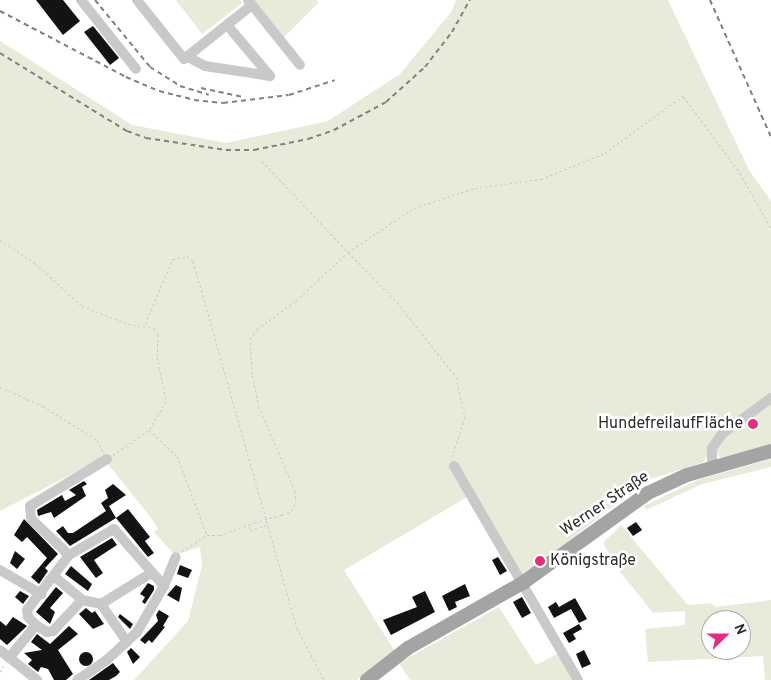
<!DOCTYPE html>
<meta charset="utf-8">
<style>
body{margin:0}
#map{position:relative;width:771px;height:680px;overflow:hidden;background:#fff;font-family:Overpass,sans-serif}
div>[style]{position:absolute}
[style*='--x']{left:calc(var(--x)*1px);top:calc(var(--y)*1px);width:calc(var(--w)*1px);rotate:calc(var(--a)*1deg)}
.green>*{inset:0;background:#e8eada}
.building>*{inset:0;background:#131313}
.round{border-radius:50%}
.path>*{height:1px;margin-top:-0.5px;transform-origin:0;background:repeating-linear-gradient(90deg,#c9c9c9 0 2.5px,transparent 0 5px)}
.minor>*{height:10px;margin:-5px;padding:0 5px;transform-origin:5px;border-radius:5px;background:#c9c9c9}
.major>*{height:14px;margin:-7px;padding:0 7px;transform-origin:7px;border-radius:7px;background:#a4a4a4}
.rail>*{height:2px;margin-top:-1px;transform-origin:0;background:repeating-linear-gradient(90deg,#818181 0 5px,transparent 0 9px)}
.path-bridge>*{height:1px;margin-top:-0.5px;transform-origin:0;background:repeating-linear-gradient(90deg,#c9c9c9 0 2.5px,transparent 0 5px)}
.dots>*{width:14px;height:14px;translate:-50% -50%;box-sizing:border-box;border:2px solid #fff;border-radius:50%}
span{translate:-50% -50%;white-space:nowrap;text-align:center;line-height:1.15;-webkit-text-stroke:5px #fff;paint-order:stroke}
.poi-label{font-size:16px;color:#2c2c2c}
.right{translate:-100% -50%;text-align:right}
.left{translate:0 -50%;text-align:left}
.street-label{font-size:16px;color:#2c2c2c}
.north{position:absolute;left:701px;top:610px;width:50px;height:50px;box-sizing:border-box;background:#fff;border:1px solid #ababab;border-radius:50%;rotate:68deg;font-size:14px;font-weight:700;line-height:20px;text-align:center;color:#2c2c2c}
.north::after{content:'';display:block;margin:auto;width:18px;height:22px;background:#e32e7c;clip-path:polygon(50% 0,100% 100%,50% 72%,0 100%)}
</style>
<div id="map">
<div class="green">
<div style="clip-path:polygon(176px 0,240px 0,242px 3px,202px 34px)"></div>
<div style="clip-path:polygon(254px 0,316px 0,318px 3px,284px 37px)"></div>
<div style="clip-path:polygon(456px 0,668px 0,749px 170px,771px 201px,771px 395px,719px 432px,704px 462px,644px 481px,521px 579px,467px 497px,344px 570px,394px 650px,357px 680px,134px 680px,188px 621px,202px 565px,200px 547px,175px 555px,154px 532px,158px 529px,152px 519px,103px 458px,0 511px,0 41px,132px 125px,226px 143px,328px 121px,400px 74px,452px 11px)"></div>
<div style="clip-path:polygon(771px 403px,771px 445px,720px 458px,716px 451px,727px 434px)"></div>
<div style="clip-path:polygon(771px 459px,771px 467px,702px 484px,646px 510px,644px 506px,698px 480px)"></div>
<div style="clip-path:polygon(evenodd,621px 525px,688px 605px,711px 603px,715px 607px,771px 600px,771px 680px,765px 680px,763px 656px,648px 662px,645px 629px,685px 625px,685px 611px,653px 613px,615px 565px,603px 543px,621px 525px,711px 620px,741px 620px,741px 650px,711px 650px,711px 620px)"></div>
<div style="clip-path:polygon(499px 607px,536px 665px,559px 653px,574px 680px,410px 680px,399px 663px)"></div>
</div>
<div class="building">
<div style="clip-path:polygon(36px 0,63px 0,80px 21px,63px 35px)"></div>
<div style="clip-path:polygon(93px 26px,119px 58px,110px 65px,84px 32px)"></div>
<div style="clip-path:polygon(84px 481px,87px 484px,82px 487px,86px 496px,54px 518px,51px 512px,38px 516px,37px 510px,62px 495px,65px 501px,76px 495px,69px 490px)"></div>
<div style="clip-path:polygon(113px 484px,126px 495px,109px 506px,116px 518px,70px 546px,56px 531px,63px 526px,68px 533px,73px 533px,106px 511px,101px 503px,108px 498px,105px 490px)"></div>
<div style="clip-path:polygon(128px 509px,150px 537px,145px 541px,154px 553px,148px 557px,116px 518px)"></div>
<div style="clip-path:polygon(24px 519px,58px 554px,45px 568px,48px 571px,39px 584px,31px 577px,47px 558px,27px 537px,22px 542px,14px 535px)"></div>
<div style="clip-path:polygon(636px 522px,642px 530px,633px 536px,627px 528px)"></div>
<div style="clip-path:polygon(112px 538px,117px 545px,94px 560px,103px 573px,96px 578px,80px 557px)"></div>
<div style="clip-path:polygon(15px 551px,25px 559px,17px 569px,10px 563px)"></div>
<div style="clip-path:polygon(498px 557px,507px 571px,500px 575px,492px 560px)"></div>
<div style="clip-path:polygon(180px 565px,192px 570px,188px 578px,177px 574px)"></div>
<div style="clip-path:polygon(71px 566px,92px 584px,88px 591px,65px 574px)"></div>
<div style="clip-path:polygon(148px 583px,154px 586px,154px 590px,145px 604px,142px 602px,145px 597px,140px 594px)"></div>
<div style="clip-path:polygon(465px 584px,470px 596px,455px 602px,457px 607px,449px 611px,442px 596px)"></div>
<div style="clip-path:polygon(176px 585px,182px 588px,179px 602px,167px 595px)"></div>
<div style="clip-path:polygon(56px 587px,63px 593px,50px 608px,55px 612px,50px 624px,36px 612px)"></div>
<div style="clip-path:polygon(20px 591px,29px 596px,23px 604px,15px 597px)"></div>
<div style="clip-path:polygon(425px 591px,435px 612px,391px 635px,383px 620px,417px 607px,412px 597px)"></div>
<div style="clip-path:polygon(522px 597px,531px 613px,522px 618px,513px 602px)"></div>
<div style="clip-path:polygon(575px 598px,587px 619px,579px 623px,571px 609px,554px 618px,548px 607px,556px 602px,559px 607px)"></div>
<div style="clip-path:polygon(86px 608px,92px 613px,95px 611px,104px 624px,93px 629px,79px 614px)"></div>
<div style="clip-path:polygon(159px 610px,169px 616px,163px 626px,165px 627px,152px 643px,149px 640px,145px 644px,140px 640px,158px 621px,156px 615px)"></div>
<div style="clip-path:polygon(120px 614px,133px 624px,130px 629px,118px 617px)"></div>
<div style="clip-path:polygon(13px 617px,27px 626px,7px 645px,0 639px,0 621px,6px 626px)"></div>
<div style="clip-path:polygon(579px 624px,582px 629px,573px 634px,576px 639px,569px 643px,563px 633px)"></div>
<div style="clip-path:polygon(69px 626px,78px 634px,58px 650px,73px 674px,66px 680px,54px 680px,48px 669px,41px 667px,38px 672px,28px 664px,32px 660px,24px 653px,42px 650px,31px 642px,37px 634px,50px 644px)"></div>
<div style="clip-path:polygon(131px 648px,140px 657px,133px 664px,127px 652px)"></div>
<div style="clip-path:polygon(584px 650px,591px 664px,582px 668px,576px 654px)"></div>
<div class="round" style="left:79px;top:652px;width:14px;height:14px"></div>
<div style="clip-path:polygon(113px 663px,120px 672px,116px 676px,109px 680px,89px 680px)"></div>
</div>
<div class="path">
<div style="--x:262;--y:161;--w:125;--a:46.6"></div>
<div style="--x:348;--y:252;--w:79;--a:-33.7"></div>
<div style="--x:414;--y:208;--w:64;--a:-18.2"></div>
<div style="--x:475;--y:188;--w:67;--a:-7.8"></div>
<div style="--x:541;--y:179;--w:69;--a:-22.1"></div>
<div style="--x:605;--y:153;--w:97;--a:-36.2"></div>
<div style="--x:683;--y:96;--w:96;--a:53.5"></div>
<div style="--x:740;--y:173;--w:63;--a:60.6"></div>
<div style="--x:0;--y:240;--w:42;--a:33.3"></div>
<div style="--x:35;--y:263;--w:64;--a:42.5"></div>
<div style="--x:82;--y:306;--w:49;--a:21.4"></div>
<div style="--x:128;--y:324;--w:26;--a:9"></div>
<div style="--x:154;--y:328;--w:7;--a:56"></div>
<div style="--x:158;--y:334;--w:23;--a:92"></div>
<div style="--x:157;--y:357;--w:45;--a:78.4"></div>
<div style="--x:166;--y:401;--w:34;--a:120"></div>
<div style="--x:149;--y:430;--w:38;--a:43"></div>
<div style="--x:177;--y:456;--w:85;--a:69.2"></div>
<div style="--x:207;--y:535;--w:13;--a:0"></div>
<div style="--x:220;--y:535;--w:37;--a:-20"></div>
<div style="--x:145;--y:324;--w:71;--a:-66.7"></div>
<div style="--x:173;--y:259;--w:14;--a:-12"></div>
<div style="--x:187;--y:256;--w:8;--a:40"></div>
<div style="--x:193;--y:261;--w:381;--a:74.2"></div>
<div style="--x:297;--y:628;--w:59;--a:62.6"></div>
<div style="--x:0;--y:387;--w:47;--a:23.8"></div>
<div style="--x:43;--y:406;--w:64;--a:32.2"></div>
<div style="--x:97;--y:440;--w:13;--a:63"></div>
<div style="--x:113;--y:455;--w:44;--a:-34.8"></div>
<div style="--x:282;--y:515;--w:10;--a:-24"></div>
<div style="--x:291;--y:511;--w:9;--a:-58"></div>
<div style="--x:296;--y:503;--w:12;--a:-95"></div>
<div style="--x:295;--y:491;--w:91;--a:-113.2"></div>
<div style="--x:259;--y:407;--w:34;--a:-102"></div>
<div style="--x:252;--y:374;--w:35;--a:-93"></div>
<div style="--x:250;--y:339;--w:12;--a:-55"></div>
<div style="--x:257;--y:329;--w:48;--a:-35.7"></div>
<div style="--x:296;--y:301;--w:71;--a:-43.3"></div>
<div style="--x:348;--y:252;--w:70;--a:45.6"></div>
<div style="--x:397;--y:302;--w:95;--a:51.8"></div>
<div style="--x:456;--y:377;--w:41;--a:77.3"></div>
<div style="--x:465;--y:417;--w:42;--a:108"></div>
<div style="--x:249;--y:526;--w:4;--a:76"></div>
<div style="--x:250;--y:530;--w:19;--a:-16"></div>
<div style="--x:182;--y:551;--w:28;--a:-32"></div>
<div style="--x:0;--y:672;--w:9;--a:-63"></div>
</div>
<div class="minor">
<div style="--x:81;--y:0;--w:88;--a:51.4"></div>
<div style="--x:137;--y:0;--w:75;--a:51.5"></div>
<div style="--x:184;--y:59;--w:87;--a:-38.5"></div>
<div style="--x:248;--y:0;--w:83;--a:51.3"></div>
<div style="--x:188;--y:57;--w:19;--a:28"></div>
<div style="--x:205;--y:66;--w:66;--a:8.7"></div>
<div style="--x:270;--y:76;--w:67;--a:-130.1"></div>
<div style="--x:454;--y:466;--w:247;--a:59.9"></div>
<div style="--x:712;--y:467;--w:19;--a:-90"></div>
<div style="--x:712;--y:448;--w:17;--a:-54"></div>
<div style="--x:722;--y:434;--w:61;--a:-36.3"></div>
<div style="--x:69;--y:555;--w:52;--a:-136.5"></div>
<div style="--x:31;--y:519;--w:13;--a:-94"></div>
<div style="--x:30;--y:506;--w:90;--a:-31.4"></div>
<div style="--x:0;--y:570;--w:48;--a:30.3"></div>
<div style="--x:55;--y:577;--w:35;--a:40"></div>
<div style="--x:82;--y:600;--w:19;--a:12"></div>
<div style="--x:101;--y:604;--w:46;--a:55.6"></div>
<div style="--x:164;--y:586;--w:31;--a:-68"></div>
<div style="--x:101;--y:604;--w:59;--a:-31.8"></div>
<div style="--x:36;--y:625;--w:13;--a:32"></div>
<div style="--x:47;--y:632;--w:6;--a:-9"></div>
<div style="--x:53;--y:631;--w:42;--a:-46.9"></div>
<div style="--x:0;--y:650;--w:48;--a:39"></div>
<div style="--x:9;--y:658;--w:43;--a:-50.7"></div>
<div style="--x:36;--y:625;--w:11;--a:-135"></div>
<div style="--x:28;--y:617;--w:7;--a:-98"></div>
<div style="--x:27;--y:610;--w:69;--a:-52.6"></div>
<div style="--x:69;--y:555;--w:52;--a:-30"></div>
<div style="--x:114;--y:529;--w:76;--a:48.7"></div>
<div style="--x:164;--y:586;--w:53;--a:120.4"></div>
<div style="--x:137;--y:632;--w:41;--a:137"></div>
<div style="--x:107;--y:660;--w:36;--a:146"></div>
</div>
<div class="major">
<div style="--x:367;--y:680;--w:52;--a:-38"></div>
<div style="--x:408;--y:648;--w:133;--a:-29.6"></div>
<div style="--x:524;--y:582;--w:153;--a:-35.7"></div>
<div style="--x:648;--y:493;--w:43;--a:-24.8"></div>
<div style="--x:687;--y:475;--w:87;--a:-15.9"></div>
</div>
<div class="rail">
<div style="--x:95;--y:0;--w:87;--a:50.6"></div>
<div style="--x:150;--y:67;--w:36;--a:32"></div>
<div style="--x:180;--y:86;--w:30;--a:17"></div>
<div style="--x:710;--y:0;--w:150;--a:66"></div>
<div style="--x:0;--y:11;--w:142;--a:27.6"></div>
<div style="--x:126;--y:77;--w:36;--a:23"></div>
<div style="--x:159;--y:91;--w:36;--a:14"></div>
<div style="--x:194;--y:100;--w:29;--a:6"></div>
<div style="--x:223;--y:103;--w:66;--a:-6.9"></div>
<div style="--x:289;--y:95;--w:48;--a:-18.1"></div>
<div style="--x:0;--y:53;--w:149;--a:31.6"></div>
<div style="--x:127;--y:131;--w:20;--a:20"></div>
<div style="--x:146;--y:138;--w:81;--a:8.5"></div>
<div style="--x:226;--y:150;--w:28;--a:0"></div>
<div style="--x:254;--y:150;--w:55;--a:-11.5"></div>
<div style="--x:308;--y:139;--w:28;--a:-19"></div>
<div style="--x:334;--y:130;--w:59;--a:-28.3"></div>
<div style="--x:386;--y:102;--w:52;--a:-41.9"></div>
<div style="--x:425;--y:67;--w:44;--a:-52.4"></div>
<div style="--x:452;--y:32;--w:37;--a:-61"></div>
<div style="--x:201;--y:88;--w:43;--a:12.1"></div>
</div>
<div class="path-bridge">
<div style="--x:255;--y:522;--w:28;--a:-15"></div>
</div>
<div class="dots">
<div style="left:753px;top:424px;background:#e32e7c"></div>
<div style="left:540px;top:561px;background:#e32e7c"></div>
</div>
<div class="poi-label">
<span class="right" style="left:743px;top:424px">HundefreilaufFläche</span>
<span class="left" style="left:550px;top:561px">Königstraße</span>
</div>
<div class="street-label">
<span style="left:605px;top:504px;rotate:-34deg">Werner Straße</span>
</div>
<div class="north">N</div>
</div>
